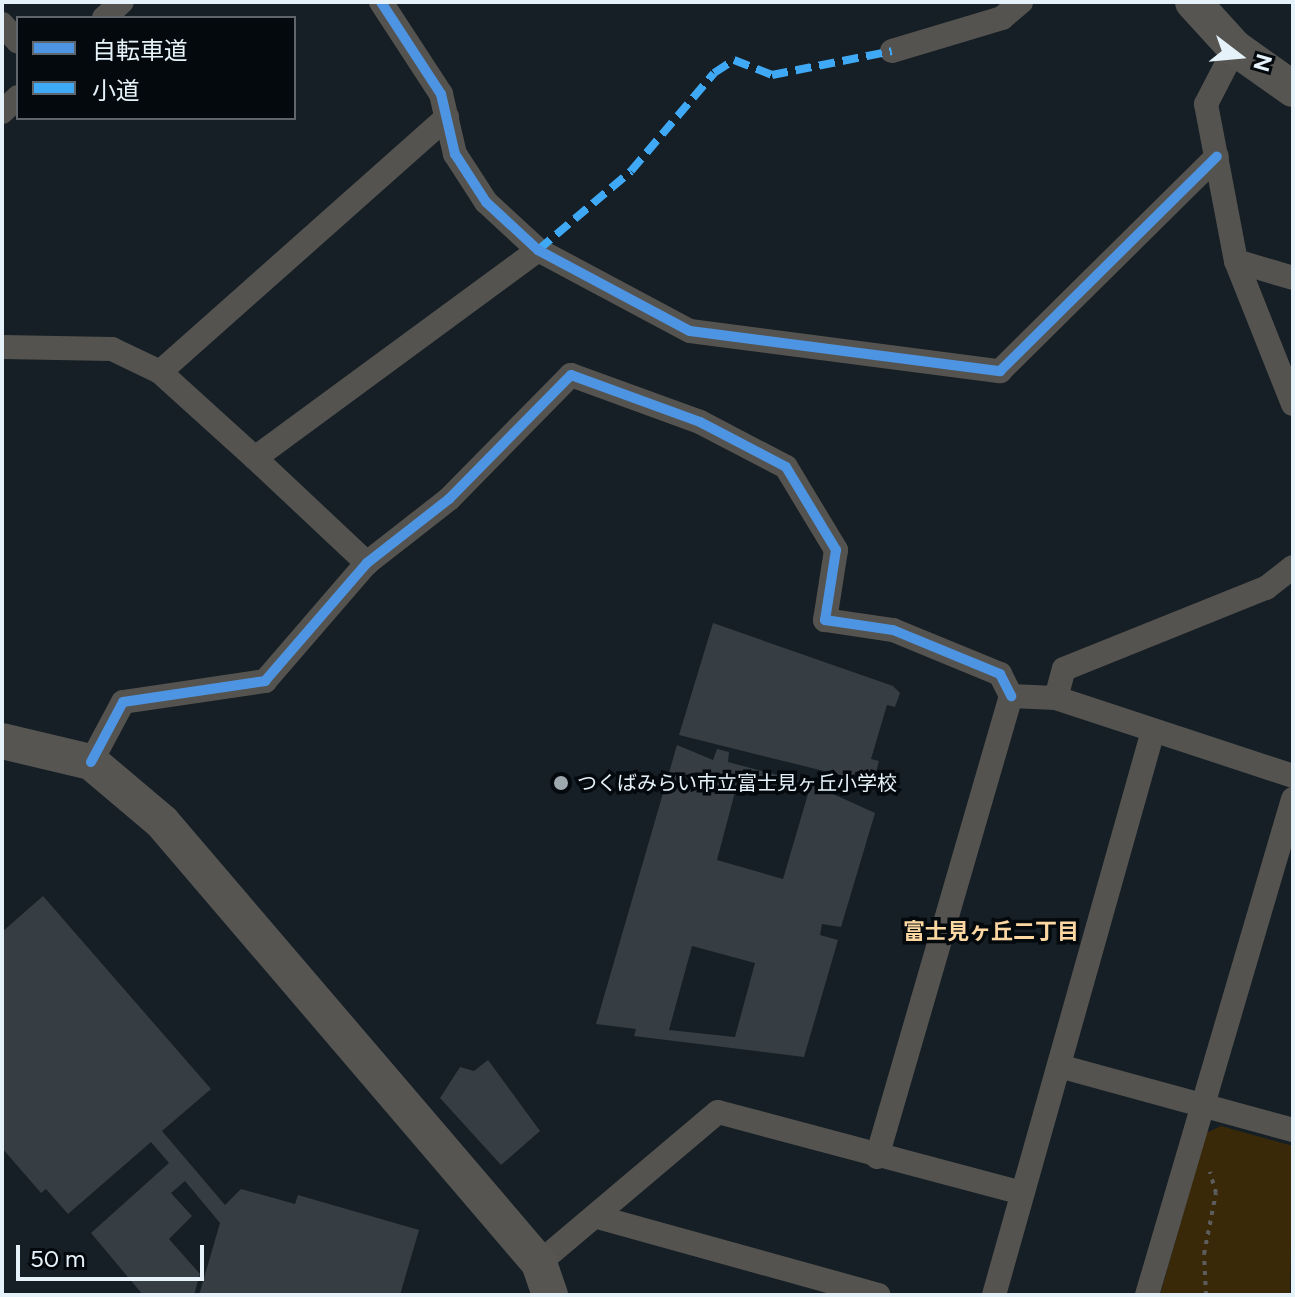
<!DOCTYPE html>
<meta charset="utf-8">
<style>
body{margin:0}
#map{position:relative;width:1295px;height:1297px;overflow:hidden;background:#151f25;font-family:Figtree,"Noto Sans JP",sans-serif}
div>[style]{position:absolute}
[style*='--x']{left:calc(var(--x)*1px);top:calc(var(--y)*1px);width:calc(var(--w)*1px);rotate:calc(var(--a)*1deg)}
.green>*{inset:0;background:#392909}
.building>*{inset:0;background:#363e44}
.path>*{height:4px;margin-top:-2px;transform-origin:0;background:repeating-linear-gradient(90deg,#5c5d5c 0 4px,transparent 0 10px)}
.street>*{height:24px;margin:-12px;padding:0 12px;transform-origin:12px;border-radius:12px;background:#55534f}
.secondary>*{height:36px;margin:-18px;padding:0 18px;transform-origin:18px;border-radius:18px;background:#565552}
.quiet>*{height:8px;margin-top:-4px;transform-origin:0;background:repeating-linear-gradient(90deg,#3fa9f5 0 16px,transparent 0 24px)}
.cycleway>*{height:10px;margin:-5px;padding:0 5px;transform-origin:5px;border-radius:5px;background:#4d94e3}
.dots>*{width:22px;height:22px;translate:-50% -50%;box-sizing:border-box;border:4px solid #04090e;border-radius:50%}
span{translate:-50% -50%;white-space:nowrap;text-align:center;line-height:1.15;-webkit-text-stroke:7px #04090e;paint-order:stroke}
.poi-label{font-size:20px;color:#e6f2f9}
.left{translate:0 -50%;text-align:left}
.neighbourhood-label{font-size:22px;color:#fdd7a2;font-weight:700}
.frame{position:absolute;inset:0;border:4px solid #e6f2f9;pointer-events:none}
.legend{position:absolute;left:16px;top:16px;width:280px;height:104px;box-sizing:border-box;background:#04090e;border:2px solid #5e666c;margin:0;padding:10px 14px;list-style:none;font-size:24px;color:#e6f2f9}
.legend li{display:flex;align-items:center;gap:16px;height:40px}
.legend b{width:40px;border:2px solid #5e666c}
.north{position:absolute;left:1199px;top:16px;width:80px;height:80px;-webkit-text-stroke:6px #04090e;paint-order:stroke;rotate:106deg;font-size:22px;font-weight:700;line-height:32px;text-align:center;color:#e6f2f9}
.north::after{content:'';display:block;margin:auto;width:28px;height:36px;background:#e6f2f9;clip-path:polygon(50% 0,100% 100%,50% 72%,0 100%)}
.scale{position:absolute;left:16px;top:1245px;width:188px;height:36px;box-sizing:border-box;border:4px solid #e6f2f9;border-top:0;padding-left:10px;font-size:24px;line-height:28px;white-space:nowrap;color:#e6f2f9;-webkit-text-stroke:6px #04090e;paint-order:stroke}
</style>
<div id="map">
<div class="green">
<div style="clip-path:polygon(1221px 1126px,1293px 1146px,1290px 1295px,1160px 1295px,1206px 1133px)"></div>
</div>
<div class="building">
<div style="clip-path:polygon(713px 623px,893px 686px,900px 693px,895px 707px,887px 705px,871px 759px,879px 761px,875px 776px,852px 778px,679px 735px)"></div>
<div style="clip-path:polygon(evenodd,677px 745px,713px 760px,717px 749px,729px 752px,728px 762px,811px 784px,875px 813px,841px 927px,822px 924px,820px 935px,838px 940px,804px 1057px,634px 1036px,636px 1029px,596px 1024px,677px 745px,739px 777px,808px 794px,783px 879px,717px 860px,739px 777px,677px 745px,692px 946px,755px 963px,735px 1037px,669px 1030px,692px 946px)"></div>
<div style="clip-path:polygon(43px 896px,211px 1089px,162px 1131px,225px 1205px,241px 1189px,295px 1204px,298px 1195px,419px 1230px,400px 1295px,199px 1295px,220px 1223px,185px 1181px,171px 1193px,192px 1216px,169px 1239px,200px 1274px,194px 1295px,143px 1295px,91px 1233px,169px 1163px,151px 1142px,68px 1214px,46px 1189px,41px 1193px,2px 1148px,2px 932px)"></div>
<div style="clip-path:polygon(488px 1060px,540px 1131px,501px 1165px,440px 1098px,460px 1067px,474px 1071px)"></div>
</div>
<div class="path">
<div style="--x:1206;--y:1295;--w:41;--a:-92.8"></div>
<div style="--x:1204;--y:1254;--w:62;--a:-78.9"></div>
<div style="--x:1216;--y:1193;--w:22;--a:-106"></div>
</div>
<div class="street">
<div style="--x:381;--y:2;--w:110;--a:56.9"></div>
<div style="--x:441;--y:94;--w:62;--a:76.9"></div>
<div style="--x:455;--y:154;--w:57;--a:57.1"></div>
<div style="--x:486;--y:202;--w:71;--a:42.7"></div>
<div style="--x:538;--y:250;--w:172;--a:28.1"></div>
<div style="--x:690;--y:331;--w:313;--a:7.4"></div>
<div style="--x:1000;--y:371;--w:305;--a:-44.7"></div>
<div style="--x:104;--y:18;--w:24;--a:-42"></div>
<div style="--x:2;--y:24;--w:24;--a:48"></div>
<div style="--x:1235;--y:48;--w:63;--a:117.4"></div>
<div style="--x:1206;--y:104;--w:160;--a:79.2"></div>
<div style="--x:1236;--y:261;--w:154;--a:68.3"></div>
<div style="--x:892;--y:51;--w:115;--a:-16.7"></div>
<div style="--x:1002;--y:18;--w:25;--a:-40"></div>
<div style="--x:2;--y:112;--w:22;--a:-43"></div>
<div style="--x:1236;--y:261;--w:59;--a:16.6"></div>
<div style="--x:2;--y:347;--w:110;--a:1"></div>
<div style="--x:112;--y:349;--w:53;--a:25.6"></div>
<div style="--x:160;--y:372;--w:128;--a:42.2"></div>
<div style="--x:255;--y:458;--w:351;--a:-36.3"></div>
<div style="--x:160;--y:372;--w:384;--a:-41.6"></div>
<div style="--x:255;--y:458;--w:154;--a:43.2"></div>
<div style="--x:1056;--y:698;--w:30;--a:-75"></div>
<div style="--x:1064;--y:669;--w:218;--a:-21.9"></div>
<div style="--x:1266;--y:588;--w:34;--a:-38"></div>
<div style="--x:91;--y:762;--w:68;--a:-61.9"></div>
<div style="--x:123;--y:702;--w:144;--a:-8.4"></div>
<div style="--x:265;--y:681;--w:156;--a:-49.2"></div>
<div style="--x:367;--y:563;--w:104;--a:-38"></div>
<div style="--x:449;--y:499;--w:174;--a:-45.5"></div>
<div style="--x:571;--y:375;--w:137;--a:20"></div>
<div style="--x:700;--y:422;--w:97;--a:27.6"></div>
<div style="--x:786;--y:467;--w:97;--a:58.9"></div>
<div style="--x:836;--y:550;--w:71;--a:98.9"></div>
<div style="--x:825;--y:620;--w:69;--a:8.4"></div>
<div style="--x:893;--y:630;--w:116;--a:22.4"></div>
<div style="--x:1000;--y:674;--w:25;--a:63"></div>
<div style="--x:1059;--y:1066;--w:243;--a:15.3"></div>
<div style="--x:877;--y:1157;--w:480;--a:-73.8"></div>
<div style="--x:1011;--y:696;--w:45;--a:2.5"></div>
<div style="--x:1056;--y:698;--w:250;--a:18.2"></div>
<div style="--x:601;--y:1218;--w:288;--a:15.5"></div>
<div style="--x:539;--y:1263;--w:234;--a:-40.2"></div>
<div style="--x:718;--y:1112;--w:315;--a:14.9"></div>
<div style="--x:994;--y:1295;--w:586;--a:-74.26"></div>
<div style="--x:1147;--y:1295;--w:517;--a:-73.6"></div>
</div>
<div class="secondary">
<div style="--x:1193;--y:2;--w:62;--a:47.6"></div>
<div style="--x:1235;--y:48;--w:71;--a:35.3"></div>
<div style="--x:2;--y:741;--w:91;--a:13.3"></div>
<div style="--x:91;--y:762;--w:93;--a:40.2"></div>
<div style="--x:162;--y:822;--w:580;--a:49.47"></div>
<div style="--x:539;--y:1263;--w:34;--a:71"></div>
</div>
<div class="quiet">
<div style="--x:538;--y:250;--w:122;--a:-40.3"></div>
<div style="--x:631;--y:171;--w:128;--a:-49.7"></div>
<div style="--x:714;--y:73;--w:24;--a:-33"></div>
<div style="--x:734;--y:60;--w:41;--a:21.5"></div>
<div style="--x:772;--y:75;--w:122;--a:-11.3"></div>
</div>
<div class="cycleway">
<div style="--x:381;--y:2;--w:110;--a:56.9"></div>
<div style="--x:441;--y:94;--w:62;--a:76.9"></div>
<div style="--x:455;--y:154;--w:57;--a:57.1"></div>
<div style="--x:486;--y:202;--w:71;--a:42.7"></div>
<div style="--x:538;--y:250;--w:172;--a:28.1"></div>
<div style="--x:690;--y:331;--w:313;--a:7.4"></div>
<div style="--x:1000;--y:371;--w:305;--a:-44.7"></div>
<div style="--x:91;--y:762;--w:68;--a:-61.9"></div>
<div style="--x:123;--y:702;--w:144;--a:-8.4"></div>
<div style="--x:265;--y:681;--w:156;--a:-49.2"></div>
<div style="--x:367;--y:563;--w:104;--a:-38"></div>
<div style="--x:449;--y:499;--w:174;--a:-45.5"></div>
<div style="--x:571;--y:375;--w:137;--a:20"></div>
<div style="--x:700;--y:422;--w:97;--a:27.6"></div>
<div style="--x:786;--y:467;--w:97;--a:58.9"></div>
<div style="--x:836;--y:550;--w:71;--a:98.9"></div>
<div style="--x:825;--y:620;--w:69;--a:8.4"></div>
<div style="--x:893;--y:630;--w:116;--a:22.4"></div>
<div style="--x:1000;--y:674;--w:25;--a:63"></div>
</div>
<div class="dots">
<div style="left:561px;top:783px;background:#9da8af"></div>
</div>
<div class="poi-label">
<span class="left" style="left:577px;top:783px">つくばみらい市立富士見ヶ丘小学校</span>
</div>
<div class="neighbourhood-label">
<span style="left:991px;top:932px">富士見ヶ丘二丁目</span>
</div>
<div class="frame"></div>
<ul class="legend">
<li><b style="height:10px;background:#4d94e3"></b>自転車道</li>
<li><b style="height:10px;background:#3fa9f5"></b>小道</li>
</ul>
<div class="north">N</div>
<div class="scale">50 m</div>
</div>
